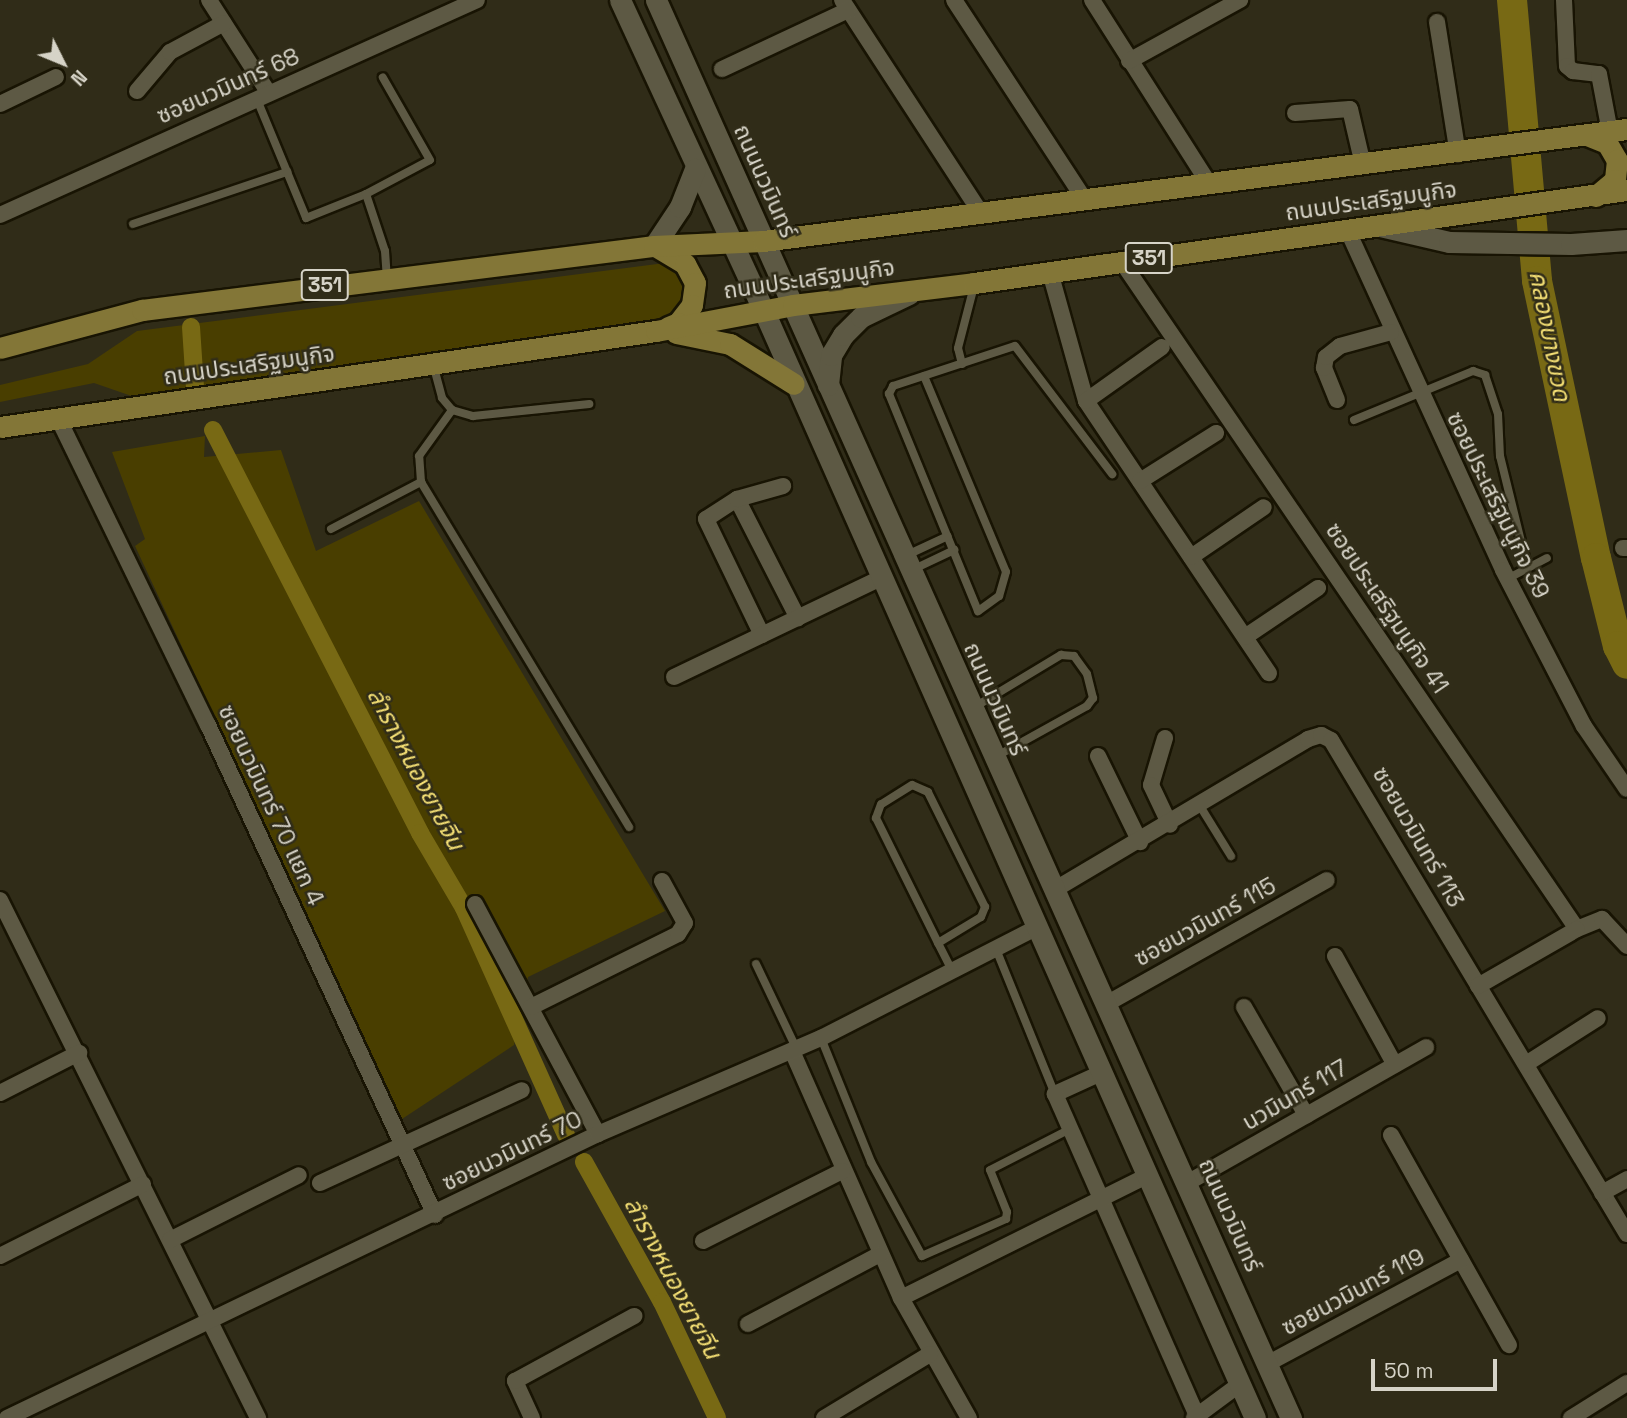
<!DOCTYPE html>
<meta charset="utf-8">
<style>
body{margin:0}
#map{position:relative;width:1627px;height:1418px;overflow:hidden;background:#302c18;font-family:"Space Grotesk","Noto Sans Thai",sans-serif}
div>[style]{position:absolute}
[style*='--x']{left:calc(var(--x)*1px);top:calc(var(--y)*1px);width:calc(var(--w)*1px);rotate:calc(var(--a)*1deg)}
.green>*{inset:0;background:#493e00}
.canal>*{height:18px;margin:-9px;padding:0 9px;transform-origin:9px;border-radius:9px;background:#786914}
.river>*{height:30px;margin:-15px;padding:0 15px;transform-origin:15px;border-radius:15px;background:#786914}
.roads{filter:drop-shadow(2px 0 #181403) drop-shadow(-2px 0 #181403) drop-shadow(0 2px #181403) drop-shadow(0 -2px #181403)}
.service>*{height:8px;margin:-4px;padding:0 4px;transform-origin:4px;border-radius:4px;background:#5d5944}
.minor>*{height:16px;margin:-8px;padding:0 8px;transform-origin:8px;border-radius:8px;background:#5d5944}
.secondary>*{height:21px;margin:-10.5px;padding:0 10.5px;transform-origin:10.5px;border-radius:10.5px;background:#5d5944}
.primary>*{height:21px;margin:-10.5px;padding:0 10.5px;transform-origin:10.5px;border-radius:10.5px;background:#837637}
span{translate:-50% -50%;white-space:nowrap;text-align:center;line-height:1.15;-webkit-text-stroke:5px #302c18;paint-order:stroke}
.shield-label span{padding:2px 5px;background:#302c18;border:2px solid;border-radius:5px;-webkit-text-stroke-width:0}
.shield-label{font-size:21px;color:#d6d3c7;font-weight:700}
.street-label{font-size:23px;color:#d6d3c7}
.water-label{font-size:24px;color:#f4df74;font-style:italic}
.north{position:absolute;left:28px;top:28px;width:70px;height:70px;-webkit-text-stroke:5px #302c18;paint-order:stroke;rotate:133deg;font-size:19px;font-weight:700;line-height:28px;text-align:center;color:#d6d3c7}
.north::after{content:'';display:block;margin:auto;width:24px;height:32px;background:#d6d3c7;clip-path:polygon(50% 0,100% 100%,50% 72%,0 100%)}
.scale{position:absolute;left:1371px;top:1359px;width:126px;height:32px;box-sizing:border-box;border:4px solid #d6d3c7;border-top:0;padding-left:9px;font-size:21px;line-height:24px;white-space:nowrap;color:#d6d3c7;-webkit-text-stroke:5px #302c18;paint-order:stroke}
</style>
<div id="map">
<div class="green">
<div style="clip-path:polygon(665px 263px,683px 277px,688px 296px,673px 318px,146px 401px,94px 383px,0 402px,0 385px,88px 364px,137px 331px)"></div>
<div style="clip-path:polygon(205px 436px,204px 457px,281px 450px,316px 551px,419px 501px,665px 911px,528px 977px,514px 1045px,402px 1119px,135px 546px,145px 539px,112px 452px)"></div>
</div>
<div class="canal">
<div style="--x:191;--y:327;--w:61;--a:86.2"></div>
<div style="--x:213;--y:430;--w:453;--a:62.8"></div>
<div style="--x:420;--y:833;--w:87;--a:59.6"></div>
<div style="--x:464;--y:908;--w:249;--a:65.8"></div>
<div style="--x:584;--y:1162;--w:160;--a:60.9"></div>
<div style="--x:662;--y:1302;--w:128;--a:64.6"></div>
</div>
<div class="river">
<div style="--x:1512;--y:0;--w:282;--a:84.9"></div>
<div style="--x:1537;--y:281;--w:283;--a:78"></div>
<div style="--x:1596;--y:558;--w:91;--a:76"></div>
<div style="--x:1618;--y:646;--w:20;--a:63"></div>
</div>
<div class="roads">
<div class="service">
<div style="--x:256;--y:97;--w:131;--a:67.5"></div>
<div style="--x:306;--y:218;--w:65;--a:-21.8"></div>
<div style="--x:366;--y:194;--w:72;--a:-28"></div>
<div style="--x:430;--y:160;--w:95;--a:-119.8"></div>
<div style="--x:366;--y:194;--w:60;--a:71.6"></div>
<div style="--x:385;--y:251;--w:27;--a:86"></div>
<div style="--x:133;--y:224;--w:163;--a:-18.7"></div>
<div style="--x:433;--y:364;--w:35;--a:75"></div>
<div style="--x:442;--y:398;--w:16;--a:50"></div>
<div style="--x:452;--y:410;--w:22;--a:16"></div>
<div style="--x:473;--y:416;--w:117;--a:-5.9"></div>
<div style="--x:962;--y:364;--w:16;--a:-104"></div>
<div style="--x:958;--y:348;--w:64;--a:-75.5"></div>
<div style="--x:924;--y:376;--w:212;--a:67.3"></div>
<div style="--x:1006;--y:572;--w:25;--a:106"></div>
<div style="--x:999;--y:596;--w:26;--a:144"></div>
<div style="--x:978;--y:611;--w:235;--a:-112.3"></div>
<div style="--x:889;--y:394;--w:9;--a:-63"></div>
<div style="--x:893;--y:386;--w:128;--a:-18.2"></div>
<div style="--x:1015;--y:346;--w:161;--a:52.8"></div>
<div style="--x:1354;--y:420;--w:129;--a:-22.4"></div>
<div style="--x:1473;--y:371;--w:13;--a:18"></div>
<div style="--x:1485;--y:375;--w:41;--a:71.6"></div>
<div style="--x:1498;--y:414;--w:42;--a:87.3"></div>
<div style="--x:1500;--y:456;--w:113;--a:76.2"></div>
<div style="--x:421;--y:482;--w:26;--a:-94"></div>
<div style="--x:419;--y:456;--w:57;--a:-54.3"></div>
<div style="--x:331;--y:529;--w:102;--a:-27.6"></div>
<div style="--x:421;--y:482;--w:403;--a:58.9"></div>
<div style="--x:905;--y:556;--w:47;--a:-24.9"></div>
<div style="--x:912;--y:570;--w:47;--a:-25.5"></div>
<div style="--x:1507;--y:579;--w:45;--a:-27.7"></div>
<div style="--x:973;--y:708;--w:103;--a:-31.1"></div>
<div style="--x:1061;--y:655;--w:13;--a:4"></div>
<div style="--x:1074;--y:656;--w:22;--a:54"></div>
<div style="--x:1087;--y:674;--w:25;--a:76"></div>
<div style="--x:1093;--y:698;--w:10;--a:127"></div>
<div style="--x:1087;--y:706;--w:105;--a:151"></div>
<div style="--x:1200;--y:806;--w:59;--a:58.2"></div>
<div style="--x:938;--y:943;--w:50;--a:-31.2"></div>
<div style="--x:981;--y:917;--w:11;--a:-68"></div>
<div style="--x:985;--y:907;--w:128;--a:-116.4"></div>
<div style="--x:928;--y:792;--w:17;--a:-156"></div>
<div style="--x:912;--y:785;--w:36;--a:148"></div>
<div style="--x:881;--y:804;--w:15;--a:110"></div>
<div style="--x:876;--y:818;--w:140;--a:63.6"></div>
<div style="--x:938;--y:943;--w:30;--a:63"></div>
<div style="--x:996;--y:949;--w:157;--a:67.9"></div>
<div style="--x:756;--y:964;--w:93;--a:64.5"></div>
<div style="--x:821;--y:1038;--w:134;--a:68"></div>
<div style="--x:871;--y:1162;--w:107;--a:61.5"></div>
<div style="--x:922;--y:1256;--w:92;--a:-23.8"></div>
<div style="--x:1006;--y:1219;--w:7;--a:-82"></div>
<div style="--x:1007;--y:1212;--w:45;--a:-112"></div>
<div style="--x:990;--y:1170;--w:90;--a:-27.1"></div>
</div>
<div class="minor">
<div style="--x:209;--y:0;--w:109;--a:57.3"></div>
<div style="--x:842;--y:0;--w:254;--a:56.9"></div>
<div style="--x:954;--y:0;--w:238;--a:56.8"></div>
<div style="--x:1092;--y:0;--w:218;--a:57.5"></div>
<div style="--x:1564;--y:0;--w:66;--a:87.4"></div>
<div style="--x:1567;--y:66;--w:8;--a:40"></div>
<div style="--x:1573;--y:71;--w:26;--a:7"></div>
<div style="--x:1599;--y:74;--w:59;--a:79.3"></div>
<div style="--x:1437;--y:22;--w:134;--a:81"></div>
<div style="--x:1129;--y:61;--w:127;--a:-28.8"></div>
<div style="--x:722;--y:69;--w:139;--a:-25.1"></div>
<div style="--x:137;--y:91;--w:51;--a:-49.8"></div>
<div style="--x:170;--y:52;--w:61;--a:-28.2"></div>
<div style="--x:0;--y:104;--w:62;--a:-25.7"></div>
<div style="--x:1295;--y:113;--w:55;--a:-4.2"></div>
<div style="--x:1350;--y:109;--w:57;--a:76.9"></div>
<div style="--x:0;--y:215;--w:523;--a:-24.26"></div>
<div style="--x:1347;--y:229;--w:375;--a:65.4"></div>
<div style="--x:1503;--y:570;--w:176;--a:62.6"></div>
<div style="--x:1584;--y:726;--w:76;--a:55.7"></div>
<div style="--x:1122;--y:262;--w:807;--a:55.7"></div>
<div style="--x:1577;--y:929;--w:27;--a:-22"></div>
<div style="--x:1602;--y:919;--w:37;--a:47"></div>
<div style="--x:1050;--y:272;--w:134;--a:74.4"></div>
<div style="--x:1086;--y:401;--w:328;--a:56.1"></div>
<div style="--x:1337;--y:400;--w:35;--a:-112"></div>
<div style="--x:1324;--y:368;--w:11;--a:-80"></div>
<div style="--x:1326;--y:357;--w:18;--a:-38"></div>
<div style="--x:1340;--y:346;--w:53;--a:-15.4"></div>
<div style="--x:1086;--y:401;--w:93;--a:-35.4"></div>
<div style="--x:58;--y:418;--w:342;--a:64"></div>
<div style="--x:208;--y:725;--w:540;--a:65.14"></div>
<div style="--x:1140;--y:481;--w:90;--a:-32.3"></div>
<div style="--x:737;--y:499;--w:134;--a:62.9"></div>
<div style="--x:1623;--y:548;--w:4;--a:0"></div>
<div style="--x:1191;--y:557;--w:88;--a:-34.4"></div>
<div style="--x:762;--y:635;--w:129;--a:-115.8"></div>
<div style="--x:706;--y:519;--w:37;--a:-33"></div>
<div style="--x:737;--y:499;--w:48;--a:-15.8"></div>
<div style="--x:1245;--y:637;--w:88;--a:-33.9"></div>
<div style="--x:674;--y:677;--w:227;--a:-25.6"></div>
<div style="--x:1165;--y:738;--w:49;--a:106.6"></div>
<div style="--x:1151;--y:785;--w:44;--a:64.6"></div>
<div style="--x:1098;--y:756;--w:96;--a:64"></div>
<div style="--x:1054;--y:890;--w:295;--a:-30.7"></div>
<div style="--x:1308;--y:739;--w:14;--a:-17"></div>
<div style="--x:1321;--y:735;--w:11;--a:27"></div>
<div style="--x:1331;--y:740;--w:576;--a:59.07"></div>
<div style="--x:0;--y:900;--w:579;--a:63.52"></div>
<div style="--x:475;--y:904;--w:261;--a:61.9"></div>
<div style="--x:1335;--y:956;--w:124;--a:61.2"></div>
<div style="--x:1478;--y:986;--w:114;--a:-29.9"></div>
<div style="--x:1106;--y:1004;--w:253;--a:-29.3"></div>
<div style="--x:531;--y:1007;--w:164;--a:-26.4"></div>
<div style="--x:678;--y:934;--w:13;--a:-58"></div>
<div style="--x:685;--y:923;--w:48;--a:-118.7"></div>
<div style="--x:1244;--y:1007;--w:125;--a:60.1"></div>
<div style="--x:792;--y:1051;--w:270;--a:66.2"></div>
<div style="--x:901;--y:1298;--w:138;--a:60.5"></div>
<div style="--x:1526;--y:1064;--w:85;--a:-32.6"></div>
<div style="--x:1101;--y:1073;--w:51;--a:155.5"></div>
<div style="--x:1055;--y:1094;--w:352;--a:66.2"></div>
<div style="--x:0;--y:1093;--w:89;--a:-26.9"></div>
<div style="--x:1391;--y:1135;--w:241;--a:60.7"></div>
<div style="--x:320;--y:1183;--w:222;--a:-24.7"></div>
<div style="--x:1187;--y:1183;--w:275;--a:-29.6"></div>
<div style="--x:1602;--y:1193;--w:29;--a:-29"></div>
<div style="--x:170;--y:1240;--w:144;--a:-26.7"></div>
<div style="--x:703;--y:1241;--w:156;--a:-26.7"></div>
<div style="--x:0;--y:1256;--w:160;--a:-26.7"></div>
<div style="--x:901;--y:1298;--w:275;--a:-26.4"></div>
<div style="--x:748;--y:1324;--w:149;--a:-27.9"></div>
<div style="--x:1267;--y:1364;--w:220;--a:-28.2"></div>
<div style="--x:7;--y:1418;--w:656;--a:-25.67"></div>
<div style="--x:598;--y:1134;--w:243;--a:-23.3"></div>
<div style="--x:821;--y:1038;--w:244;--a:-27.1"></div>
<div style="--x:532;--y:1418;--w:41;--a:-114.7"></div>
<div style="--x:515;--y:1381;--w:136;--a:-28.6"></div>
<div style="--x:824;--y:1418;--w:124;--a:-31.1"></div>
<div style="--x:1194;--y:1418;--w:57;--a:-36.5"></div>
<div style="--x:1571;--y:1418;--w:66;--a:-32"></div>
</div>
<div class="secondary">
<div style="--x:620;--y:0;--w:340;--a:65.2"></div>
<div style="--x:763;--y:309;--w:1213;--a:66.08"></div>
<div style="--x:656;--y:0;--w:1554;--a:65.88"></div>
<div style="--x:1380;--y:226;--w:71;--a:13.1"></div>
<div style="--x:1449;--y:242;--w:122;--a:0.9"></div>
<div style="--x:1571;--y:244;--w:56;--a:-4.1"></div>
<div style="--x:654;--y:246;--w:47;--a:-56.3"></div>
<div style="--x:680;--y:207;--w:41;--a:-68.5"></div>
<div style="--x:828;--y:385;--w:30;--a:-84"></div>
<div style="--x:831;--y:355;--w:23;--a:-59"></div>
<div style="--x:843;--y:335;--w:25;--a:-45"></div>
<div style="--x:861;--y:317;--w:53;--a:-25.6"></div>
</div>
<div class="primary">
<div style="--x:1587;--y:135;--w:22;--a:22"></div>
<div style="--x:1607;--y:143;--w:20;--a:60"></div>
<div style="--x:1617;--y:160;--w:20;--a:96"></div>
<div style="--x:1615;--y:180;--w:25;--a:140"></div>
<div style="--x:657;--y:247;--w:33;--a:31"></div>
<div style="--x:685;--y:264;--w:21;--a:62"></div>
<div style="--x:695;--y:283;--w:22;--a:98"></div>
<div style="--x:692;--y:305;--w:23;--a:128"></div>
<div style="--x:678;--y:323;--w:11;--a:158"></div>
<div style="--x:676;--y:333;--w:55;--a:11.5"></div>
<div style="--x:730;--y:344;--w:75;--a:32"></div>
<div style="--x:0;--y:348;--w:147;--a:-15"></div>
<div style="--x:142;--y:310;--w:516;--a:-7.13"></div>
<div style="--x:654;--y:246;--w:109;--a:-2.6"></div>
<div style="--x:763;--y:241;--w:871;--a:-7.39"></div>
<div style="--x:0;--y:427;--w:663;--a:-8.33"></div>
<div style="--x:656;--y:331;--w:139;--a:-10.7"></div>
<div style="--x:793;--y:305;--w:182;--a:-6.9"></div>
<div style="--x:974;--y:283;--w:660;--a:-8.11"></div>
</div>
</div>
<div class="shield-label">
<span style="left:1149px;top:258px">351</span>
<span style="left:325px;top:285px">351</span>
</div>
<div class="street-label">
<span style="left:228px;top:86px;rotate:-24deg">ซอยนวมินทร์ 68</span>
<span style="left:765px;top:181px;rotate:66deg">ถนนนวมินทร์</span>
<span style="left:1371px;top:201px;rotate:-8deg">ถนนประเสริฐมนูกิจ</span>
<span style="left:809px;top:279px;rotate:-8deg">ถนนประเสริฐมนูกิจ</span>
<span style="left:249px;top:365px;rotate:-8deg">ถนนประเสริฐมนูกิจ</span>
<span style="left:1498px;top:505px;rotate:64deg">ซอยประเสริฐมนูกิจ 39</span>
<span style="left:1387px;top:608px;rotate:56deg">ซอยประเสริฐมนูกิจ 41</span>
<span style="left:995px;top:699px;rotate:66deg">ถนนนวมินทร์</span>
<span style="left:271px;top:805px;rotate:65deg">ซอยนวมินทร์ 70 แยก 4</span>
<span style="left:1418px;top:837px;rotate:60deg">ซอยนวมินทร์ 113</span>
<span style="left:1205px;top:922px;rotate:-29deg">ซอยนวมินทร์ 115</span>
<span style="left:1295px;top:1095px;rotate:-30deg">นวมินทร์ 117</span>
<span style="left:512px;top:1151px;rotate:-26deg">ซอยนวมินทร์ 70</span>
<span style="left:1230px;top:1215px;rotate:66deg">ถนนนวมินทร์</span>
<span style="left:1353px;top:1292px;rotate:-28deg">ซอยนวมินทร์ 119</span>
</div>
<div class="water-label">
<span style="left:1550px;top:336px;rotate:79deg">คลองบางขวด</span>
<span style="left:416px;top:769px;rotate:62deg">ลำรางหนองยายจีน</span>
<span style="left:673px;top:1278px;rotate:62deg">ลำรางหนองยายจีน</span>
</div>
<div class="north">N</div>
<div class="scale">50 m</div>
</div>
